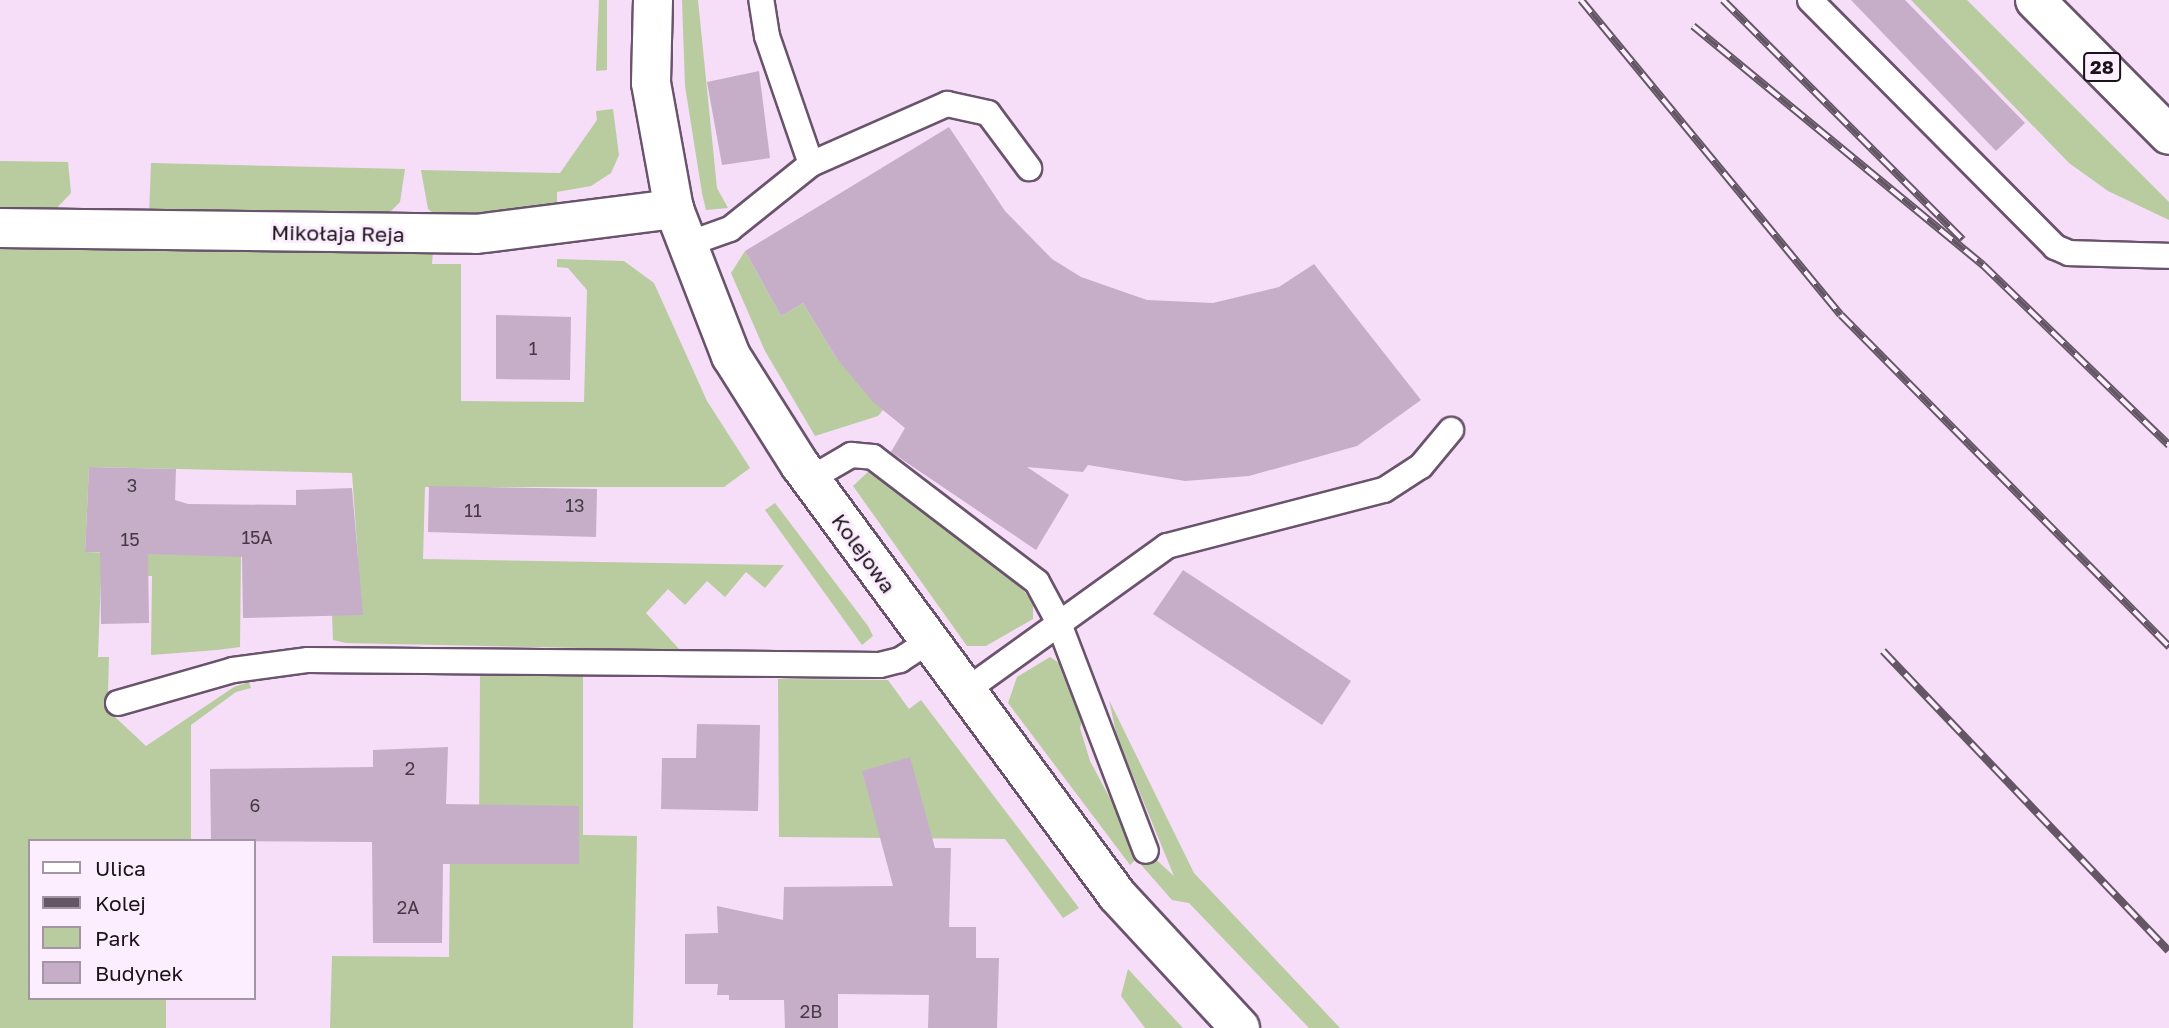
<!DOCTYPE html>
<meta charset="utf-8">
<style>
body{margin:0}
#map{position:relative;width:2169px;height:1028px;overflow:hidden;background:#f6ddf8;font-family:"Golos Text",sans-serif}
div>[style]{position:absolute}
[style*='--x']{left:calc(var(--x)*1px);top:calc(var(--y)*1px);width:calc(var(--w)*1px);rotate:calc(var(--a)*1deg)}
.green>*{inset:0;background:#b8cca0}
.building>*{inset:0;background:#c6aec8}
.roads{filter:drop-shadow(2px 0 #6a546c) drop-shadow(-2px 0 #6a546c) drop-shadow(0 2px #6a546c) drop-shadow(0 -2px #6a546c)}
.service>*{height:24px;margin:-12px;padding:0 12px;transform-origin:12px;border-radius:12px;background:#fff}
.minor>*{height:38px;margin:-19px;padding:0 19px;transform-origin:19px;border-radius:19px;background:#fff}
.primary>*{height:38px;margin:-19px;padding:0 19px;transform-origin:19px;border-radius:19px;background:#fff}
.rail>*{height:8px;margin-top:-4px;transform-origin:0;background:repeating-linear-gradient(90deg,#fdeeff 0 16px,#645665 0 32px);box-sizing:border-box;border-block:2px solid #645665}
span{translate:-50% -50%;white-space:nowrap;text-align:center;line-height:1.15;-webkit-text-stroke:6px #fdeeff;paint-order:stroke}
.number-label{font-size:18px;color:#463946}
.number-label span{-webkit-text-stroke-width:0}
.shield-label span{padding:2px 5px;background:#fdeeff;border:2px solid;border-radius:5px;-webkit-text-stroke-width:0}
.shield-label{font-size:19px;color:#1b121b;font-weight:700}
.street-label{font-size:21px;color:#1b121b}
.legend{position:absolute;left:28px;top:839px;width:228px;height:161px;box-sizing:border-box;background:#fdeeff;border:2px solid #a396a4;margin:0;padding:9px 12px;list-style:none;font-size:21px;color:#1b121b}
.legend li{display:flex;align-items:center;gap:14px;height:35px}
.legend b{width:35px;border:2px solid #a396a4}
</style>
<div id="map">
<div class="green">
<div style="clip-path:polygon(599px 0,607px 0,607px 70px,596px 71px)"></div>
<div style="clip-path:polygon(682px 0,698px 0,717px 188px,728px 208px,706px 210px,702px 193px,685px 86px)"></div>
<div style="clip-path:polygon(1911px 0,1967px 0,2169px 202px,2169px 220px,2108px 191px,2069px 163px)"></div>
<div style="clip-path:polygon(613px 109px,619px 155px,611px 173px,591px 186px,557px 192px,557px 205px,508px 214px,438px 217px,428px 209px,421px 170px,560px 173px,597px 120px,596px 111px)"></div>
<div style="clip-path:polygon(0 161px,68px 162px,71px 193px,53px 212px,0 216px)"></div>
<div style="clip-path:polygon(151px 163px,405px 169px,400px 202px,385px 217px,149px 216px)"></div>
<div style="clip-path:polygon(0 243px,433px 251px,432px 264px,461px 264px,461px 401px,584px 402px,587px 290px,568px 268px,557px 267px,557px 259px,624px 261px,654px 283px,707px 401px,750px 468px,724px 487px,425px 487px,423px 559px,784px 565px,765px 588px,746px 572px,725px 597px,707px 581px,685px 605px,668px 589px,646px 613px,680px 650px,346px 643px,333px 640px,330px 558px,358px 558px,352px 473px,89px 467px,85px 552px,241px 556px,240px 647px,217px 650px,151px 655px,152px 576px,101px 575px,98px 657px,109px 657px,108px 693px,115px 717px,146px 746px,234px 687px,249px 682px,251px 688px,236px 692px,191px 725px,191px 841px,30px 841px,30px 998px,166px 998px,166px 1028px,0 1028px)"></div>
<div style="clip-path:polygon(745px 251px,781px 316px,803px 303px,837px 359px,883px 410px,878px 416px,815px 436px,765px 351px,731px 273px)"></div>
<div style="clip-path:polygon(870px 470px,1012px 577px,1033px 602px,1033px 619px,986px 646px,967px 646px,853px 486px)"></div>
<div style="clip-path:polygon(775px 503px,868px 626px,873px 636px,862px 645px,765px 510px)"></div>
<div style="clip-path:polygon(1050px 657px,1062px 665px,1084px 713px,1080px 728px,1090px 761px,1130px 836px,1174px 876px,1117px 737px,1109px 700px,1194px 873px,1340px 1028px,1309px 1028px,1189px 903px,1172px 900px,1136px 859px,1130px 865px,1008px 703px,1017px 677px)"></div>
<div style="clip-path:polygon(480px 675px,583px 676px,583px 835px,637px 836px,633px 1028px,330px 1028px,332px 956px,449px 957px,450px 834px,479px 834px)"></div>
<div style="clip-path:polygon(778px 679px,888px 680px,909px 709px,921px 700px,1079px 908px,1063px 918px,1005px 839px,779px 837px)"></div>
<div style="clip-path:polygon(1128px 969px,1183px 1028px,1145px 1028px,1121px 996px)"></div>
</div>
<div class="building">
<div style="clip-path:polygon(1851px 0,1905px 0,2025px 123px,1996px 151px)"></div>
<div style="clip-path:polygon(759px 71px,770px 158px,722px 165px,707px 82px)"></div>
<div style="clip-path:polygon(949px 127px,1005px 211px,1052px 259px,1081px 277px,1147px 300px,1213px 303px,1279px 287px,1314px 264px,1421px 400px,1357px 446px,1249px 476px,1185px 481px,1088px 465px,1083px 472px,1027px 467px,1069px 495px,1036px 550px,891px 452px,905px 428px,873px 402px,837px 359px,803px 303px,781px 316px,745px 251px)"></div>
<div style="clip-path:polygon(496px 315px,571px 317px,570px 380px,496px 379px)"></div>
<div style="clip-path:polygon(89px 467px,176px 469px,175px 500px,188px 504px,296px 505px,296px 490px,352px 488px,363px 615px,243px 618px,242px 557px,148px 554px,149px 623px,101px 624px,100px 552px,85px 552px)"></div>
<div style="clip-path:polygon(429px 486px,597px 489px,596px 537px,428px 532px)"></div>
<div style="clip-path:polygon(1183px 570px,1351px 681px,1322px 725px,1153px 614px)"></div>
<div style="clip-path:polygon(697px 724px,760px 725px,758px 811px,661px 809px,662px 758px,696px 758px)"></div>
<div style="clip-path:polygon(448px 747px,446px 804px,579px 806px,579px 864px,443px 864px,442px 943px,373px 943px,372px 842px,211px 841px,210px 769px,373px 767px,373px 750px)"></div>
<div style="clip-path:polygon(910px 757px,935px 848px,951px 848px,949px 927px,976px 927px,976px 958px,999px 958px,997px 1028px,928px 1028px,929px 995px,838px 994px,838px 1028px,785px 1028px,784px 1000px,729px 1000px,729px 995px,717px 995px,718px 984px,685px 984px,685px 934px,718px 933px,717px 906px,783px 920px,784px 887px,893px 886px,862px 771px)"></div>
</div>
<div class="roads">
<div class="service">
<div style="--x:1810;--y:0;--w:348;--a:45.2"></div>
<div style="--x:2055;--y:247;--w:15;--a:23"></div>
<div style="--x:2069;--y:253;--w:100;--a:1.7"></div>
<div style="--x:811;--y:164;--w:149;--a:-23.8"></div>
<div style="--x:947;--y:104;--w:42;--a:12.4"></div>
<div style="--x:988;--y:113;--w:69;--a:53.3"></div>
<div style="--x:685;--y:245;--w:48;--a:-19.6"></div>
<div style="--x:730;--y:229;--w:104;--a:-38.7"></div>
<div style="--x:811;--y:164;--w:135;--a:-109"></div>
<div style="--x:767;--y:36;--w:36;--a:-99"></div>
<div style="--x:810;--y:479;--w:48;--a:-30.3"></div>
<div style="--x:851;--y:455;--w:22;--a:5"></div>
<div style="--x:873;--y:457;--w:206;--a:37.3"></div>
<div style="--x:1037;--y:582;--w:44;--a:61.7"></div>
<div style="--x:1058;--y:621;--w:246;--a:69.1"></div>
<div style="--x:964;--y:692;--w:250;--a:-35.7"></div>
<div style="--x:1167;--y:546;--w:224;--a:-14.5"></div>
<div style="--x:1384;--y:490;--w:44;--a:-33"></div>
<div style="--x:1421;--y:466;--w:47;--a:-50.2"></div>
<div style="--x:118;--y:703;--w:120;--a:-16"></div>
<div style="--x:233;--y:670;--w:76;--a:-7.6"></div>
<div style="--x:308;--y:660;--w:572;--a:0.5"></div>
<div style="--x:880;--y:665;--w:21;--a:-14"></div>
<div style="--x:900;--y:660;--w:33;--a:-33"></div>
</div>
<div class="minor">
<div style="--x:653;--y:0;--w:83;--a:91.4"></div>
<div style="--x:651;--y:83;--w:128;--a:79.7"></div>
<div style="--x:674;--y:209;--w:158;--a:68.8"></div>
<div style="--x:731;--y:356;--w:129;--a:57.7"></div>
<div style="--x:800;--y:465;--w:534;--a:53.6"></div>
<div style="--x:1117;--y:895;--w:181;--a:47.2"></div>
<div style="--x:0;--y:228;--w:476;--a:0.7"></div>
<div style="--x:476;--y:234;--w:200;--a:-7.2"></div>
</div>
<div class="primary">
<div style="--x:2035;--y:0;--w:190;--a:45.2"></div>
</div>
</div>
<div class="rail">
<div style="--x:1581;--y:0;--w:408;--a:50.5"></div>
<div style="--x:1841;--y:315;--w:467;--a:45.3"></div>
<div style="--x:1723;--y:0;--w:339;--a:45"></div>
<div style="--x:1693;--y:26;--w:376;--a:39.5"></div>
<div style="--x:1983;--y:265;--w:259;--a:44.1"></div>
<div style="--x:1883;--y:651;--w:414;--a:46.4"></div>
</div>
<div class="number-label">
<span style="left:533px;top:348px">1</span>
<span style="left:132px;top:485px">3</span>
<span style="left:575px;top:505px">13</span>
<span style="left:473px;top:510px">11</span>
<span style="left:257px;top:537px">15A</span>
<span style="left:130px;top:539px">15</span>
<span style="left:410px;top:768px">2</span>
<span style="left:255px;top:805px">6</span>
<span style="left:408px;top:907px">2A</span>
<span style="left:811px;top:1011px">2B</span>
</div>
<div class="shield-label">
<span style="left:2102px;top:67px">28</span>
</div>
<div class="street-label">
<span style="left:338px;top:233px;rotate:1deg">Mikołaja Reja</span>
<span style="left:864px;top:553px;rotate:54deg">Kolejowa</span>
</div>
<ul class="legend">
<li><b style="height:9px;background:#fff"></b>Ulica</li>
<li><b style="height:9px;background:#645665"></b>Kolej</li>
<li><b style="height:19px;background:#b8cca0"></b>Park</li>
<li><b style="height:19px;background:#c6aec8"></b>Budynek</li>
</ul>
</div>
